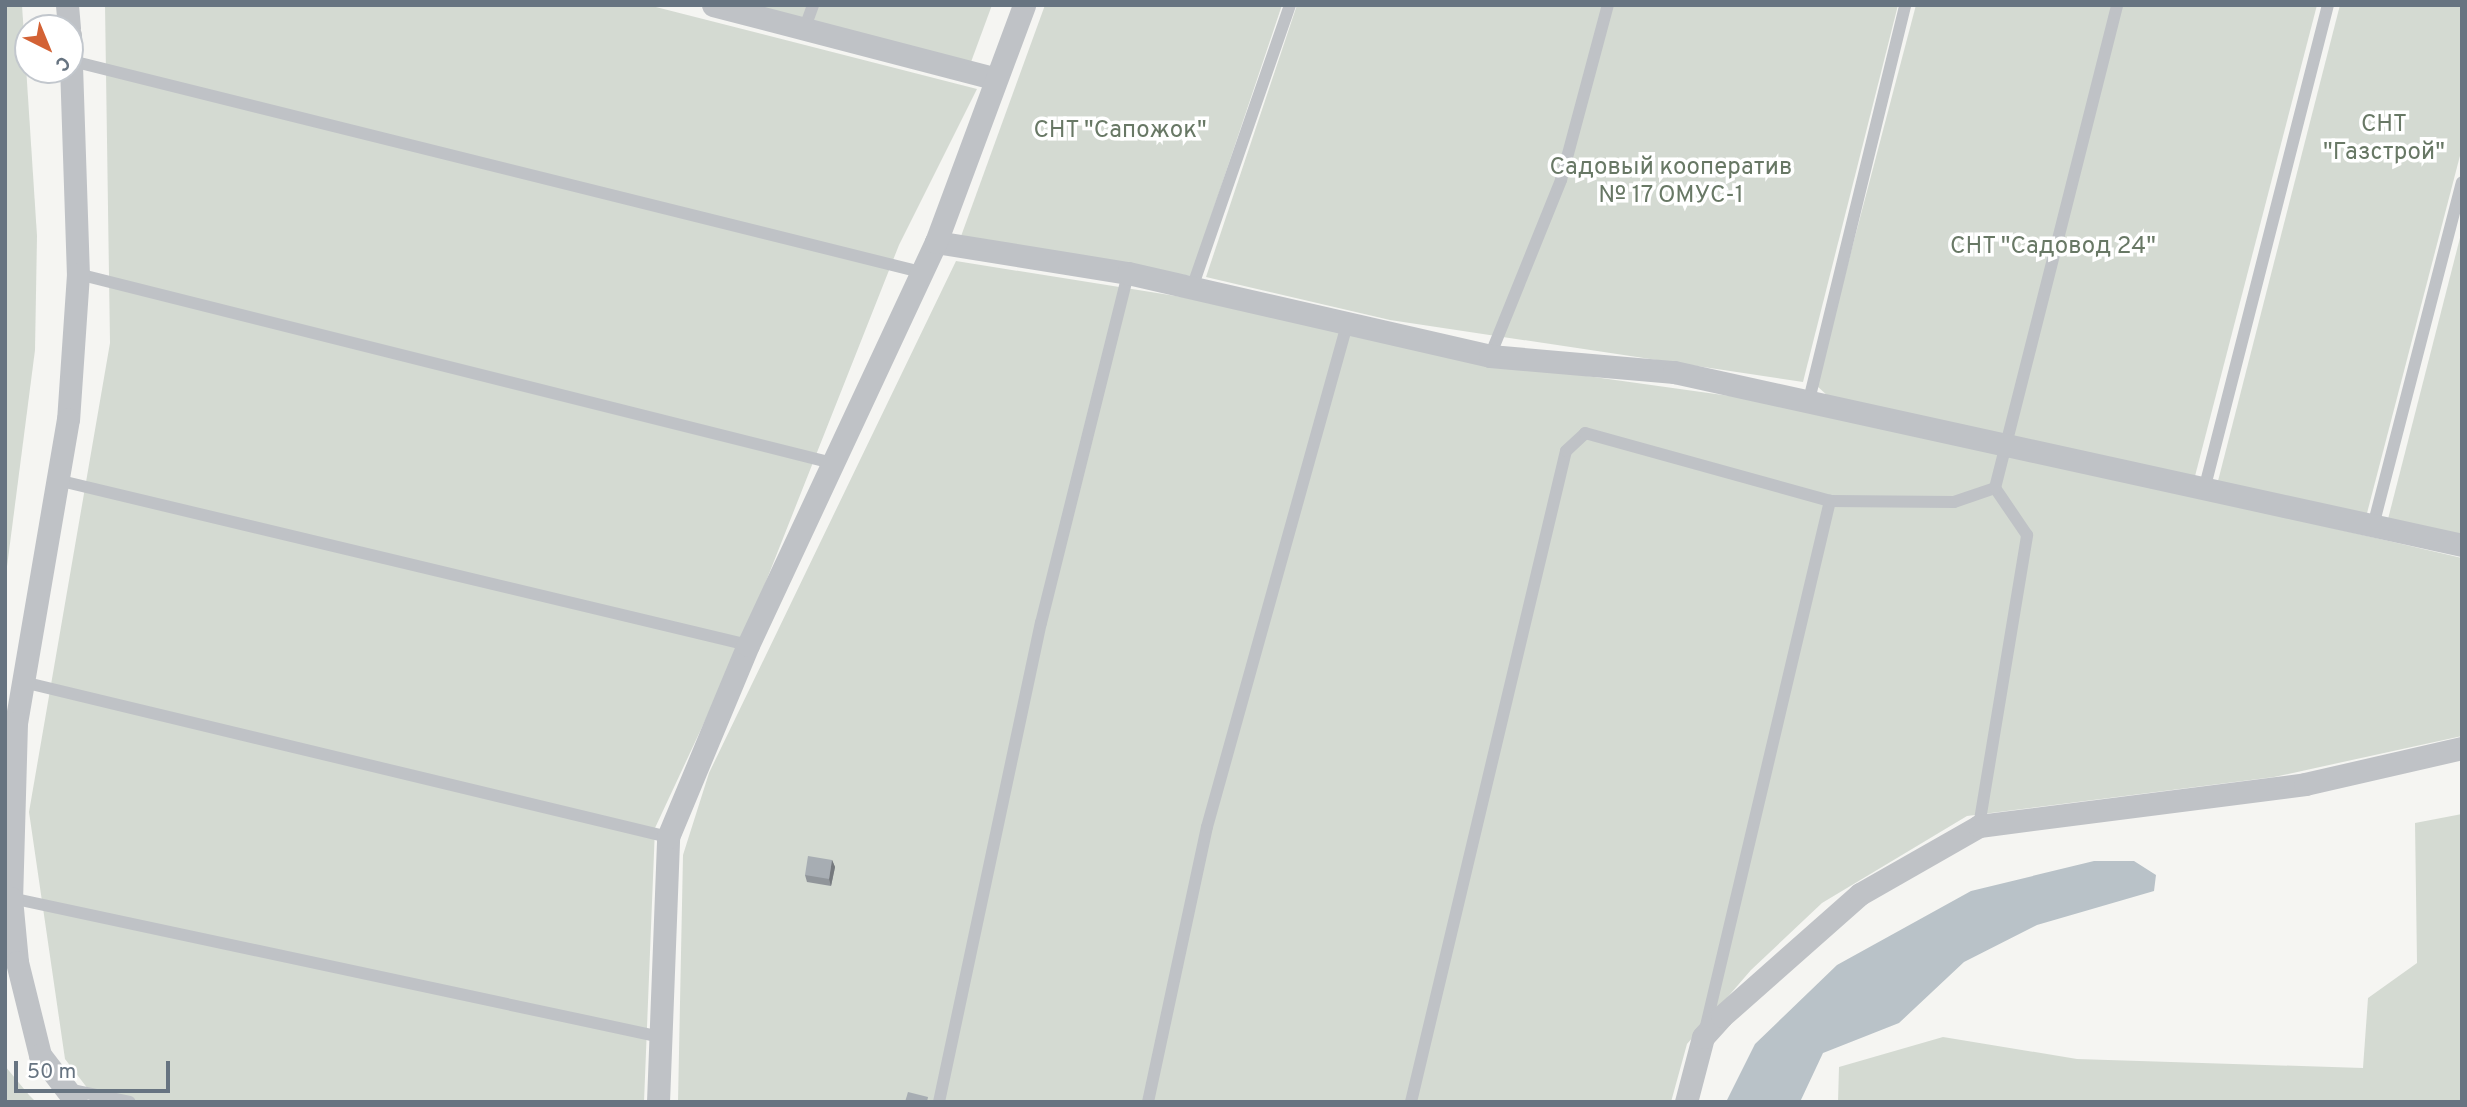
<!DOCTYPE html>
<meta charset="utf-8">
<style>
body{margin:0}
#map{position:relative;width:2467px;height:1107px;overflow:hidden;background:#f5f5f2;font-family:Overpass,sans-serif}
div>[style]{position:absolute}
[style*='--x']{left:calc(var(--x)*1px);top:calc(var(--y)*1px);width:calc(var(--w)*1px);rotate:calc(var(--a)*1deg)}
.green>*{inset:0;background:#d4dad2}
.water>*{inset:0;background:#b9c2c8}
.service>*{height:12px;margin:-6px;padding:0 6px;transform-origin:6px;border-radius:6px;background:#bfc2c6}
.minor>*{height:23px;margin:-11.5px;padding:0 11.5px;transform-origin:11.5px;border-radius:11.5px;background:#bfc2c6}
.wall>*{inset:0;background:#90959a}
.shaded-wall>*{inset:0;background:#75797d}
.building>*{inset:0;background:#a7adb3}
span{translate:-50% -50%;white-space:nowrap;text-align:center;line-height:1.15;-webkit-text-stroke:7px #fff;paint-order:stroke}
.park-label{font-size:24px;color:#687865}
.frame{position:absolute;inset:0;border:7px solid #677481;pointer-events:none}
.north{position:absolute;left:14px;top:14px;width:70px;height:70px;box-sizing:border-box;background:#fff;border:2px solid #c2c7cd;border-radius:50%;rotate:137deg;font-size:19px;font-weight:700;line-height:28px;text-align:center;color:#677481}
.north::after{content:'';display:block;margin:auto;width:24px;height:32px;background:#d36235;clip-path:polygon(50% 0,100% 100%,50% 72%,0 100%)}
.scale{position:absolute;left:14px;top:1061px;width:156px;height:32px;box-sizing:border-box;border:4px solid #677481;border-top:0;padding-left:9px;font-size:21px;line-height:24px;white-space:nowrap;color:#677481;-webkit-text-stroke:5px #fff;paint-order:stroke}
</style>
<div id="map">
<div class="green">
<div style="clip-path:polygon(5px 5px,22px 5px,37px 236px,35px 350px,5px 582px)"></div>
<div style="clip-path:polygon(105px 5px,648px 5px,977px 89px,899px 245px,744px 637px,655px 828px,644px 1102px,98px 1102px,65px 1059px,29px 812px,110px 343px)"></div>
<div style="clip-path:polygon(743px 5px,992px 5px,971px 62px)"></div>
<div style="clip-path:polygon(1045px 5px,1282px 5px,1191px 276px,960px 239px)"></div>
<div style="clip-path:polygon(1297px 5px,1898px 5px,1803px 382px,1390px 320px,1206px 277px)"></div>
<div style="clip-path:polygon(1916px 5px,2317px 5px,2194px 480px,1830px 398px,1816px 385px)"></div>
<div style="clip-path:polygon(2340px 5px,2462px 5px,2462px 148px,2366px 517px,2217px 485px)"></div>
<div style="clip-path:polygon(2462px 230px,2462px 540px,2387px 523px)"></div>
<div style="clip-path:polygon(956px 261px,1182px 297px,1464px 359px,1809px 407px,2462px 558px,2462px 736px,2274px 777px,1967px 816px,1822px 903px,1751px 970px,1687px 1044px,1671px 1102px,678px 1102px,683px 855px,709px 773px)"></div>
<div style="clip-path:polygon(2462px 814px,2462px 1102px,1838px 1102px,1839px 1067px,1943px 1037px,2077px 1059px,2363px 1068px,2368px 998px,2417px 963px,2415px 823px)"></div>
<div style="clip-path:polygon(5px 1066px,29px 1095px,36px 1102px,5px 1102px)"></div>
</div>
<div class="water">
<div style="clip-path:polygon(2094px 861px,2134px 861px,2156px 875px,2154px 891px,2037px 925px,1964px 962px,1899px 1023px,1823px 1053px,1800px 1102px,1726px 1102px,1755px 1044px,1837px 965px,1971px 891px)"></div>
</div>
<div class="service">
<div style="--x:804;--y:30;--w:27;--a:-70"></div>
<div style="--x:72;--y:61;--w:875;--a:13.96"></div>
<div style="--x:78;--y:274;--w:777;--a:14.07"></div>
<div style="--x:1192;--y:288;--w:299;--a:-70.9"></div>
<div style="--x:1490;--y:356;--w:190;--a:-68"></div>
<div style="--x:1561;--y:180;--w:181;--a:-75"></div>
<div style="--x:1809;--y:400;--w:406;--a:-76.3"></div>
<div style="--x:57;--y:480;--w:710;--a:13.43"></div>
<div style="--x:2204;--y:490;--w:501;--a:-75.66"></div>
<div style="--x:2373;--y:526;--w:355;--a:-75.5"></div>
<div style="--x:23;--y:682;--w:663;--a:13.51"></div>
<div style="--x:1979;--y:826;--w:295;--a:-80.6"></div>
<div style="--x:2027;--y:535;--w:57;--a:-124.2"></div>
<div style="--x:11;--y:898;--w:665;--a:12.07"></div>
<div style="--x:1705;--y:1030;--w:544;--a:-76.71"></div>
<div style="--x:1830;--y:501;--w:124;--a:0.5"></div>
<div style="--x:1954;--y:502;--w:43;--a:-18.9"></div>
<div style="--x:1995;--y:488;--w:498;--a:-75.8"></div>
<div style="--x:67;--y:1089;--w:64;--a:11.7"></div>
<div style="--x:939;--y:1102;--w:490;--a:-78"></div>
<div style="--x:1041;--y:623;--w:361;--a:-76"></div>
<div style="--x:1148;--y:1102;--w:281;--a:-77.9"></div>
<div style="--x:1207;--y:827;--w:525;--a:-74.43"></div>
<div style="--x:1411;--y:1102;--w:669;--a:-76.61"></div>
<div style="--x:1566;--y:451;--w:26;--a:-43"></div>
<div style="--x:1585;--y:433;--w:254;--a:15.5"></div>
</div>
<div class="minor">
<div style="--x:67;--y:5;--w:23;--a:85"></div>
<div style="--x:713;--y:5;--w:290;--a:14.6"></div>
<div style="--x:70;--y:35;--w:239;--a:88.1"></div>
<div style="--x:78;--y:274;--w:145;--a:93.9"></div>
<div style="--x:68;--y:419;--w:308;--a:99.7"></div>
<div style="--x:16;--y:723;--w:175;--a:91.6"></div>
<div style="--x:11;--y:898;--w:64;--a:84.6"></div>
<div style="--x:17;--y:962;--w:96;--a:76.1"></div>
<div style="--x:40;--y:1055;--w:59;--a:52.5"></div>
<div style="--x:936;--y:242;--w:194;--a:9.2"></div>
<div style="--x:1128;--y:273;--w:371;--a:12.9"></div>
<div style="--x:1490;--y:356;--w:185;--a:5"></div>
<div style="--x:1674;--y:372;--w:807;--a:12.38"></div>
<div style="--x:658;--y:1102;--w:265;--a:-87.8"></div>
<div style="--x:668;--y:837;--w:208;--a:-67.4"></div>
<div style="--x:748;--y:645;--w:445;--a:-65"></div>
<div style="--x:936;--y:242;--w:253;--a:-69.6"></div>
<div style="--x:1686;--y:1102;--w:67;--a:-75.3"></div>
<div style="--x:1703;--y:1037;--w:28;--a:-48"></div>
<div style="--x:1722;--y:1016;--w:184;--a:-41.5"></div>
<div style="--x:1860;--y:894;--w:137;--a:-29.7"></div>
<div style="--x:1979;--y:826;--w:329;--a:-7.3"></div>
<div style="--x:2305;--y:784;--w:161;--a:-12.9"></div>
</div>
<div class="wall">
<div style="clip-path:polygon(832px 860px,835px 867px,831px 886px,807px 882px,805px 875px)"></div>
</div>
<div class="shaded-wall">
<div style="clip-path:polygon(832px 860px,835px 867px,831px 886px,829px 879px)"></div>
</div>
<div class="building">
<div style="clip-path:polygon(808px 856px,832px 860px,829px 879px,805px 875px)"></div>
<div style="clip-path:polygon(908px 1092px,928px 1097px,927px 1102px,905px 1102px)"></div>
</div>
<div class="park-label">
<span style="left:2384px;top:140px">СНТ<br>"Газстрой"</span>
<span style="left:1120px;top:132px">СНТ "Сапожок"</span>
<span style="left:1671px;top:183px">Садовый кооператив<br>№ 17 ОМУС-1</span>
<span style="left:2053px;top:248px">СНТ "Садовод 24"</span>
</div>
<div class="frame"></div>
<div class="north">С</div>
<div class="scale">50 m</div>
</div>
